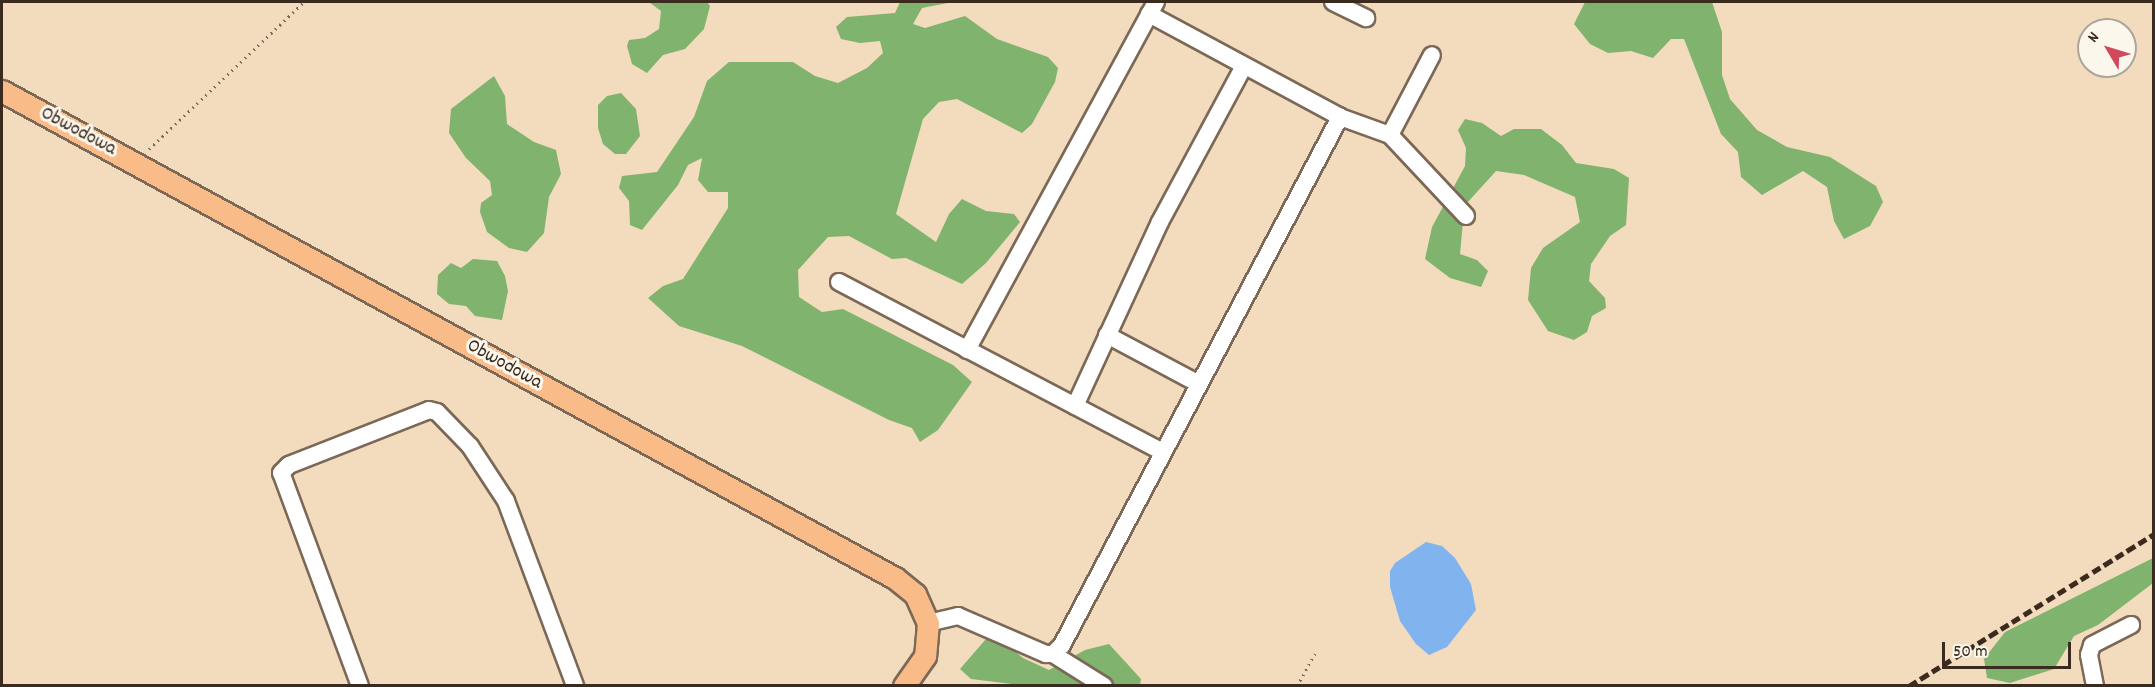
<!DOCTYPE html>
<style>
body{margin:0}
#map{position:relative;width:2155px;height:687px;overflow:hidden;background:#f2dcbd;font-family:Dekko,sans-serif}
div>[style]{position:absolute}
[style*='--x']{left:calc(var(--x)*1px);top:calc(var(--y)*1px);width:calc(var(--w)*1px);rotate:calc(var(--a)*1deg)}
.forest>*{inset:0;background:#80b36e}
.water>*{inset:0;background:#81b4ee}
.path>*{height:3px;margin-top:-1.5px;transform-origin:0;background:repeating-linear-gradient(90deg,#7b6856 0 1.5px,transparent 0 6px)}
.roads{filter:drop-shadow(2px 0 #7b6856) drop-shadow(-2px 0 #7b6856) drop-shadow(0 2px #7b6856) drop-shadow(0 -2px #7b6856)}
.minor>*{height:16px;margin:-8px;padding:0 8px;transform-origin:8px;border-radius:8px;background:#fff}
.major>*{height:21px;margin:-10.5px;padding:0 10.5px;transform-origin:10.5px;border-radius:10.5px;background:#f9bc89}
.rail>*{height:4.5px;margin-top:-2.25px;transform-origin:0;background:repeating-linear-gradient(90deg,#3b2a1e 0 9px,transparent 0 13.5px)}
span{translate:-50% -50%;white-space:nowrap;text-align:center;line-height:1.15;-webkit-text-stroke:6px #fbf7ec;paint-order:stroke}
.street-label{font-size:20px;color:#3b2a1e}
.frame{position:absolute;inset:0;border:3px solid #3b2a1e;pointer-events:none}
.north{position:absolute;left:2077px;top:18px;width:60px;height:60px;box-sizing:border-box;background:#fbf7ec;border:2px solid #aea59a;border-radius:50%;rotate:308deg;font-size:16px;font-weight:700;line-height:24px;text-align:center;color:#3b2a1e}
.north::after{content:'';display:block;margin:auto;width:21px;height:27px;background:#d1495b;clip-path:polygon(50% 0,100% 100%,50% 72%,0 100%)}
.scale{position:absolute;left:1942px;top:642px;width:129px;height:27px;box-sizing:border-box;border:3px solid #3b2a1e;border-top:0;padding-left:8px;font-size:18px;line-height:21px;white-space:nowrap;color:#3b2a1e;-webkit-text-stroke:4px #fbf7ec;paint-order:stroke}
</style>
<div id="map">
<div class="forest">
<div style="clip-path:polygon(649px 2px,707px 2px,710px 6px,704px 29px,685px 49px,663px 55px,647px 73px,632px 64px,627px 46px,629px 40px,645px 38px,659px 29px,661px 11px)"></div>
<div style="clip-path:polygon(900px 2px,953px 2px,922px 8px,913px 24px,925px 28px,965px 16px,997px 39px,1048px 57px,1058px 68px,1055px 82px,1032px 124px,1022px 133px,957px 99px,939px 102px,923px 119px,896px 214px,936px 242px,949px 214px,962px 199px,986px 211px,1014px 214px,1020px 222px,986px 263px,962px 284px,906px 258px,892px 259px,849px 236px,828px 237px,798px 270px,799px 297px,822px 312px,843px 309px,953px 365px,972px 382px,938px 430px,920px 442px,912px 428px,889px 420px,742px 346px,679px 326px,648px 298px,663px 286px,683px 279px,728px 208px,728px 192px,708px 192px,698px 180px,702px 158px,688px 165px,678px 185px,642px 230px,630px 225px,629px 201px,619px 188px,622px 176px,657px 172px,694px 117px,707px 81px,729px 62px,793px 62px,815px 76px,838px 83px,867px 68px,883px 53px,880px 41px,860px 43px,841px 39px,836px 27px,847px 17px,895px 13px)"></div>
<div style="clip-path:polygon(1585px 2px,1712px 2px,1722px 32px,1722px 75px,1730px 99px,1757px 130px,1787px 147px,1830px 157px,1876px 186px,1883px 202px,1870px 226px,1844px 239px,1834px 221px,1827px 187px,1803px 171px,1762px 195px,1741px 177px,1738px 152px,1721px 134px,1684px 39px,1671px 39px,1653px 58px,1631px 51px,1608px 53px,1590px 44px,1574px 24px)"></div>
<div style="clip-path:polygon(494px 76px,505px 96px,507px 124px,534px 142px,556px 150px,561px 174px,549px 197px,544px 233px,527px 252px,509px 248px,487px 232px,480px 212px,481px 203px,492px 195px,490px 181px,466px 158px,449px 133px,451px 109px)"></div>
<div style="clip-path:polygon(621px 93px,636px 109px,640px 136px,626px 154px,615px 154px,603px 144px,598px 128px,598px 105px,607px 96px)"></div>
<div style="clip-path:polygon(1465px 119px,1482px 123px,1501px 136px,1514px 129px,1541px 129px,1562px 145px,1576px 163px,1614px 169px,1629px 178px,1626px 225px,1610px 236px,1591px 264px,1589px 281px,1605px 298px,1606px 308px,1592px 316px,1587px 332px,1574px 340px,1548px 331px,1528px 300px,1531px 268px,1543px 248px,1580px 222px,1575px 197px,1524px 175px,1496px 171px,1457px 214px,1463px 222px,1460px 254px,1477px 260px,1488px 271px,1481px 287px,1450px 278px,1425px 259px,1432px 227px,1465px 166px,1466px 148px,1458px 130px)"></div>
<div style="clip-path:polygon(473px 259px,497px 261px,505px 276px,508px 291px,502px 320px,475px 316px,466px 306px,449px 304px,437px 294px,438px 275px,451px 263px,461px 268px)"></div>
<div style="clip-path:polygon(2153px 558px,2153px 583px,2098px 625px,2074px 636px,2054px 669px,2010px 683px,1987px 678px,1984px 659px,2005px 632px)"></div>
<div style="clip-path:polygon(992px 632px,1023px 658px,1049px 670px,1085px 650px,1109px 644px,1141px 679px,1140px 685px,1020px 685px,971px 679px,960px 669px)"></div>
</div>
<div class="water">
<div style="clip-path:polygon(1426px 542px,1442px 546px,1455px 558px,1471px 584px,1476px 610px,1447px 647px,1429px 655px,1416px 644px,1400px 621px,1390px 587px,1390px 571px,1395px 563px)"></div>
</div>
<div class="path">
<div style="--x:149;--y:149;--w:214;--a:-43.5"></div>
<div style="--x:1297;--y:686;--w:37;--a:-61"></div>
</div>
<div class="roads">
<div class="minor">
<div style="--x:1333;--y:2;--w:37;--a:26"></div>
<div style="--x:1149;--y:14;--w:217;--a:28.3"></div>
<div style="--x:1340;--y:117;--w:53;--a:19.8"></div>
<div style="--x:1390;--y:135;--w:111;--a:46.8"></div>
<div style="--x:1390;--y:135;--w:90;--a:-62.3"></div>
<div style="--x:839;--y:282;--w:366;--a:27.7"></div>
<div style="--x:1107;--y:335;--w:104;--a:28"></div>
<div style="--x:967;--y:350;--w:396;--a:-61.5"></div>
<div style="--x:1075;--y:406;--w:203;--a:-65.2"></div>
<div style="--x:1160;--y:222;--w:177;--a:-61.7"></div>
<div style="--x:928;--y:623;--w:31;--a:-13"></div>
<div style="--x:958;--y:616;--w:96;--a:23.4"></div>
<div style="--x:1046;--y:654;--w:7;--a:0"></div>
<div style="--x:1053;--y:654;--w:13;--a:-45"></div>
<div style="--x:1062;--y:645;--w:597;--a:-62.23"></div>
<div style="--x:1053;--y:654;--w:60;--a:32.1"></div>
<div style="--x:360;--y:686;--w:227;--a:-110.3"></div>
<div style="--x:281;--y:473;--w:11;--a:-45"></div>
<div style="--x:289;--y:465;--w:150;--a:-21.4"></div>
<div style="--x:429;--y:410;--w:8;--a:14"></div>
<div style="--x:437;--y:412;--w:47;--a:45.9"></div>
<div style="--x:470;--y:446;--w:66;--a:56.8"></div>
<div style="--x:506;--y:501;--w:197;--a:69.5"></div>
<div style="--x:2095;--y:686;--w:32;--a:-101"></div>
<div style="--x:2089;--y:655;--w:10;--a:-73"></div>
<div style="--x:2092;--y:645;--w:44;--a:-27.1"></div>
</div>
<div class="major">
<div style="--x:2;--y:91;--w:1017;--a:28.61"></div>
<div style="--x:895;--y:578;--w:26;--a:39"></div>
<div style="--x:915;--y:594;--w:32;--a:66"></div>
<div style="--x:928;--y:623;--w:33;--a:95"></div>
<div style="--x:925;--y:656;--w:37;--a:125"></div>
</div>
</div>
<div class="rail">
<div style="--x:1909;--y:686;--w:288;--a:-31.8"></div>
</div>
<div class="street-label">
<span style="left:78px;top:132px;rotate:28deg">Obwodowa</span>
<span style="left:504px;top:365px;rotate:29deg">Obwodowa</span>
</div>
<div class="frame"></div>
<div class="north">N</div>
<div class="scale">50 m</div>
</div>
